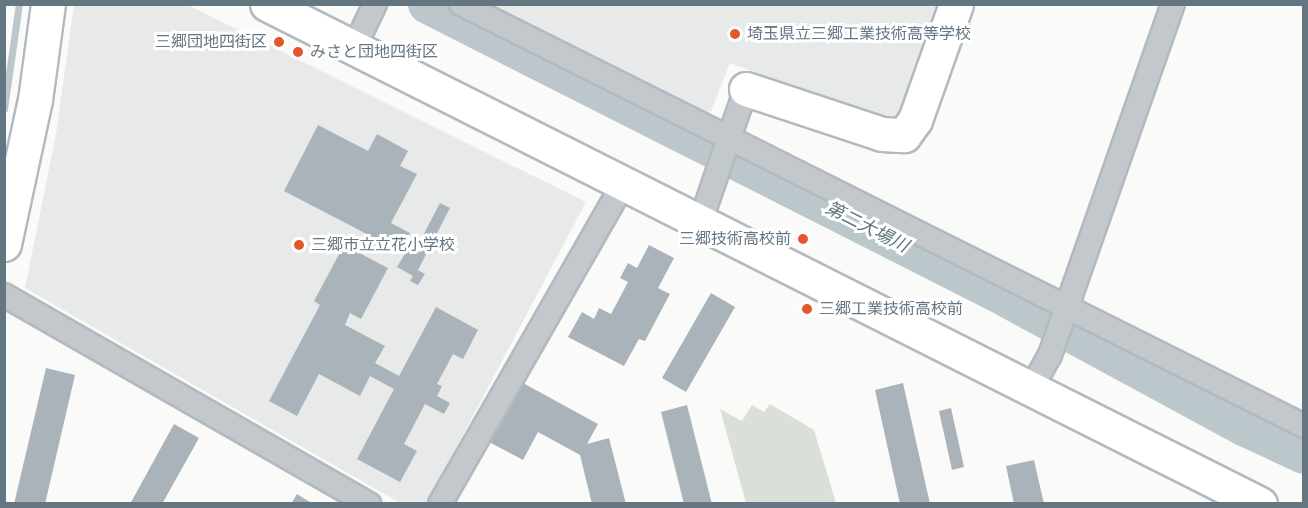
<!DOCTYPE html>
<meta charset="utf-8">
<style>
body{margin:0}
#map{position:relative;width:1308px;height:508px;overflow:hidden;background:#fafaf8;font-family:Roboto,"Noto Sans JP",sans-serif}
div>[style]{position:absolute}
[style*='--x']{left:calc(var(--x)*1px);top:calc(var(--y)*1px);width:calc(var(--w)*1px);rotate:calc(var(--a)*1deg)}
.built>*{inset:0;background:#e8e9e9}
.green>*{inset:0;background:#dadfd7}
.stream>*{height:7px;margin:-3.5px;padding:0 3.5px;transform-origin:3.5px;border-radius:3.5px;background:#bbc7cb}
.river>*{height:40px;margin:-20px;padding:0 20px;transform-origin:20px;border-radius:20px;background:#bbc7cb}
.building>*{inset:0;background:#aab3b9}
.roads{filter:drop-shadow(2px 0 #b3babf) drop-shadow(-2px 0 #b3babf) drop-shadow(0 2px #b3babf) drop-shadow(0 -2px #b3babf)}
.street>*{height:22px;margin:-11px;padding:0 11px;transform-origin:11px;border-radius:11px;background:#c3c8cc}
.secondary>*{height:33px;margin:-16.5px;padding:0 16.5px;transform-origin:16.5px;border-radius:16.5px;background:#fff}
.dots>*{width:16px;height:16px;translate:-50% -50%;box-sizing:border-box;border:3px solid #fff;border-radius:50%}
span{translate:-50% -50%;white-space:nowrap;text-align:center;line-height:1.15;-webkit-text-stroke:6px #fff;paint-order:stroke}
.poi-label{font-size:16px;color:#657683}
.left{translate:0 -50%;text-align:left}
.right{translate:-100% -50%;text-align:right}
.water-label{font-size:18px;color:#60757c;font-style:italic}
.frame{position:absolute;inset:0;border:6px solid #657683;pointer-events:none}
</style>
<div id="map">
<div class="built">
<div style="clip-path:polygon(74px 5px,188px 5px,586px 202px,427px 503px,400px 503px,25px 288px,56px 134px)"></div>
<div style="clip-path:polygon(484px 5px,938px 5px,899px 114px,887px 121px,730px 63px,711px 111px,703px 113px)"></div>
</div>
<div class="green">
<div style="clip-path:polygon(770px 404px,814px 430px,836px 503px,746px 503px,720px 409px,742px 421px,752px 405px,764px 412px)"></div>
</div>
<div class="stream">
<div style="--x:4;--y:109;--w:106;--a:-81.9"></div>
</div>
<div class="river">
<div style="--x:428;--y:4;--w:635;--a:26.85"></div>
<div style="--x:995;--y:291;--w:283;--a:28.5"></div>
<div style="--x:1244;--y:426;--w:66;--a:25"></div>
</div>
<div class="building">
<div style="clip-path:polygon(318px 125px,368px 151px,377px 134px,408px 151px,400px 166px,417px 174px,391px 223px,410px 233px,406px 241px,417px 247px,440px 203px,450px 208px,418px 270px,425px 274px,418px 285px,410px 281px,413px 276px,397px 267px,405px 254px,284px 191px)"></div>
<div style="clip-path:polygon(344px 245px,388px 268px,361px 319px,350px 313px,345px 325px,385px 346px,375px 363px,399px 376px,436px 307px,478px 330px,463px 359px,453px 354px,437px 384px,442px 386px,437px 396px,450px 403px,444px 414px,425px 404px,404px 444px,417px 451px,400px 482px,357px 459px,394px 389px,370px 376px,360px 396px,319px 374px,297px 416px,269px 401px,320px 305px,314px 301px)"></div>
<div style="clip-path:polygon(649px 245px,674px 258px,658px 288px,670px 294px,645px 341px,639px 339px,624px 366px,568px 337px,582px 312px,594px 319px,599px 308px,611px 314px,628px 282px,620px 278px,628px 263px,637px 268px)"></div>
<div style="clip-path:polygon(711px 293px,735px 307px,686px 392px,662px 378px)"></div>
<div style="clip-path:polygon(46px 368px,75px 375px,45px 504px,14px 504px)"></div>
<div style="clip-path:polygon(523px 383px,598px 424px,587px 444px,609px 438px,626px 504px,592px 504px,580px 455px,538px 432px,523px 460px,489px 442px)"></div>
<div style="clip-path:polygon(903px 383px,930px 504px,900px 504px,875px 390px)"></div>
<div style="clip-path:polygon(687px 405px,712px 504px,684px 504px,661px 412px)"></div>
<div style="clip-path:polygon(951px 408px,964px 467px,952px 470px,939px 411px)"></div>
<div style="clip-path:polygon(174px 424px,199px 438px,162px 504px,130px 504px)"></div>
<div style="clip-path:polygon(1034px 460px,1044px 504px,1014px 504px,1006px 466px)"></div>
<div style="clip-path:polygon(297px 494px,313px 504px,291px 504px)"></div>
</div>
<div class="roads">
<div class="street">
<div style="--x:461;--y:4;--w:943;--a:26.59"></div>
<div style="--x:354;--y:48;--w:49;--a:-64.5"></div>
<div style="--x:700;--y:223;--w:142;--a:-71.1"></div>
<div style="--x:4;--y:295;--w:421;--a:29.8"></div>
<div style="--x:1031;--y:389;--w:39;--a:-61"></div>
<div style="--x:1050;--y:355;--w:372;--a:-70.7"></div>
<div style="--x:440;--y:504;--w:369;--a:-60.2"></div>
</div>
<div class="secondary">
<div style="--x:267;--y:4;--w:1112;--a:26.73"></div>
<div style="--x:746;--y:89;--w:143;--a:18.3"></div>
<div style="--x:882;--y:134;--w:22;--a:3"></div>
<div style="--x:904;--y:135;--w:19;--a:-54"></div>
<div style="--x:915;--y:120;--w:123;--a:-70.5"></div>
<div style="--x:4;--y:244;--w:147;--a:-77.9"></div>
<div style="--x:35;--y:100;--w:97;--a:-82.3"></div>
</div>
</div>
<div class="dots">
<div style="left:735px;top:34px;background:#e4572e"></div>
<div style="left:279px;top:42px;background:#e4572e"></div>
<div style="left:298px;top:52px;background:#e4572e"></div>
<div style="left:803px;top:239px;background:#e4572e"></div>
<div style="left:299px;top:245px;background:#e4572e"></div>
<div style="left:807px;top:309px;background:#e4572e"></div>
</div>
<div class="poi-label">
<span class="left" style="left:747px;top:34px">埼玉県立三郷工業技術高等学校</span>
<span class="right" style="left:267px;top:42px">三郷団地四街区</span>
<span class="left" style="left:310px;top:52px">みさと団地四街区</span>
<span class="right" style="left:791px;top:239px">三郷技術高校前</span>
<span class="left" style="left:311px;top:245px">三郷市立立花小学校</span>
<span class="left" style="left:819px;top:309px">三郷工業技術高校前</span>
</div>
<div class="water-label">
<span style="left:867px;top:227px;rotate:27deg">第二大場川</span>
</div>
<div class="frame"></div>
</div>
